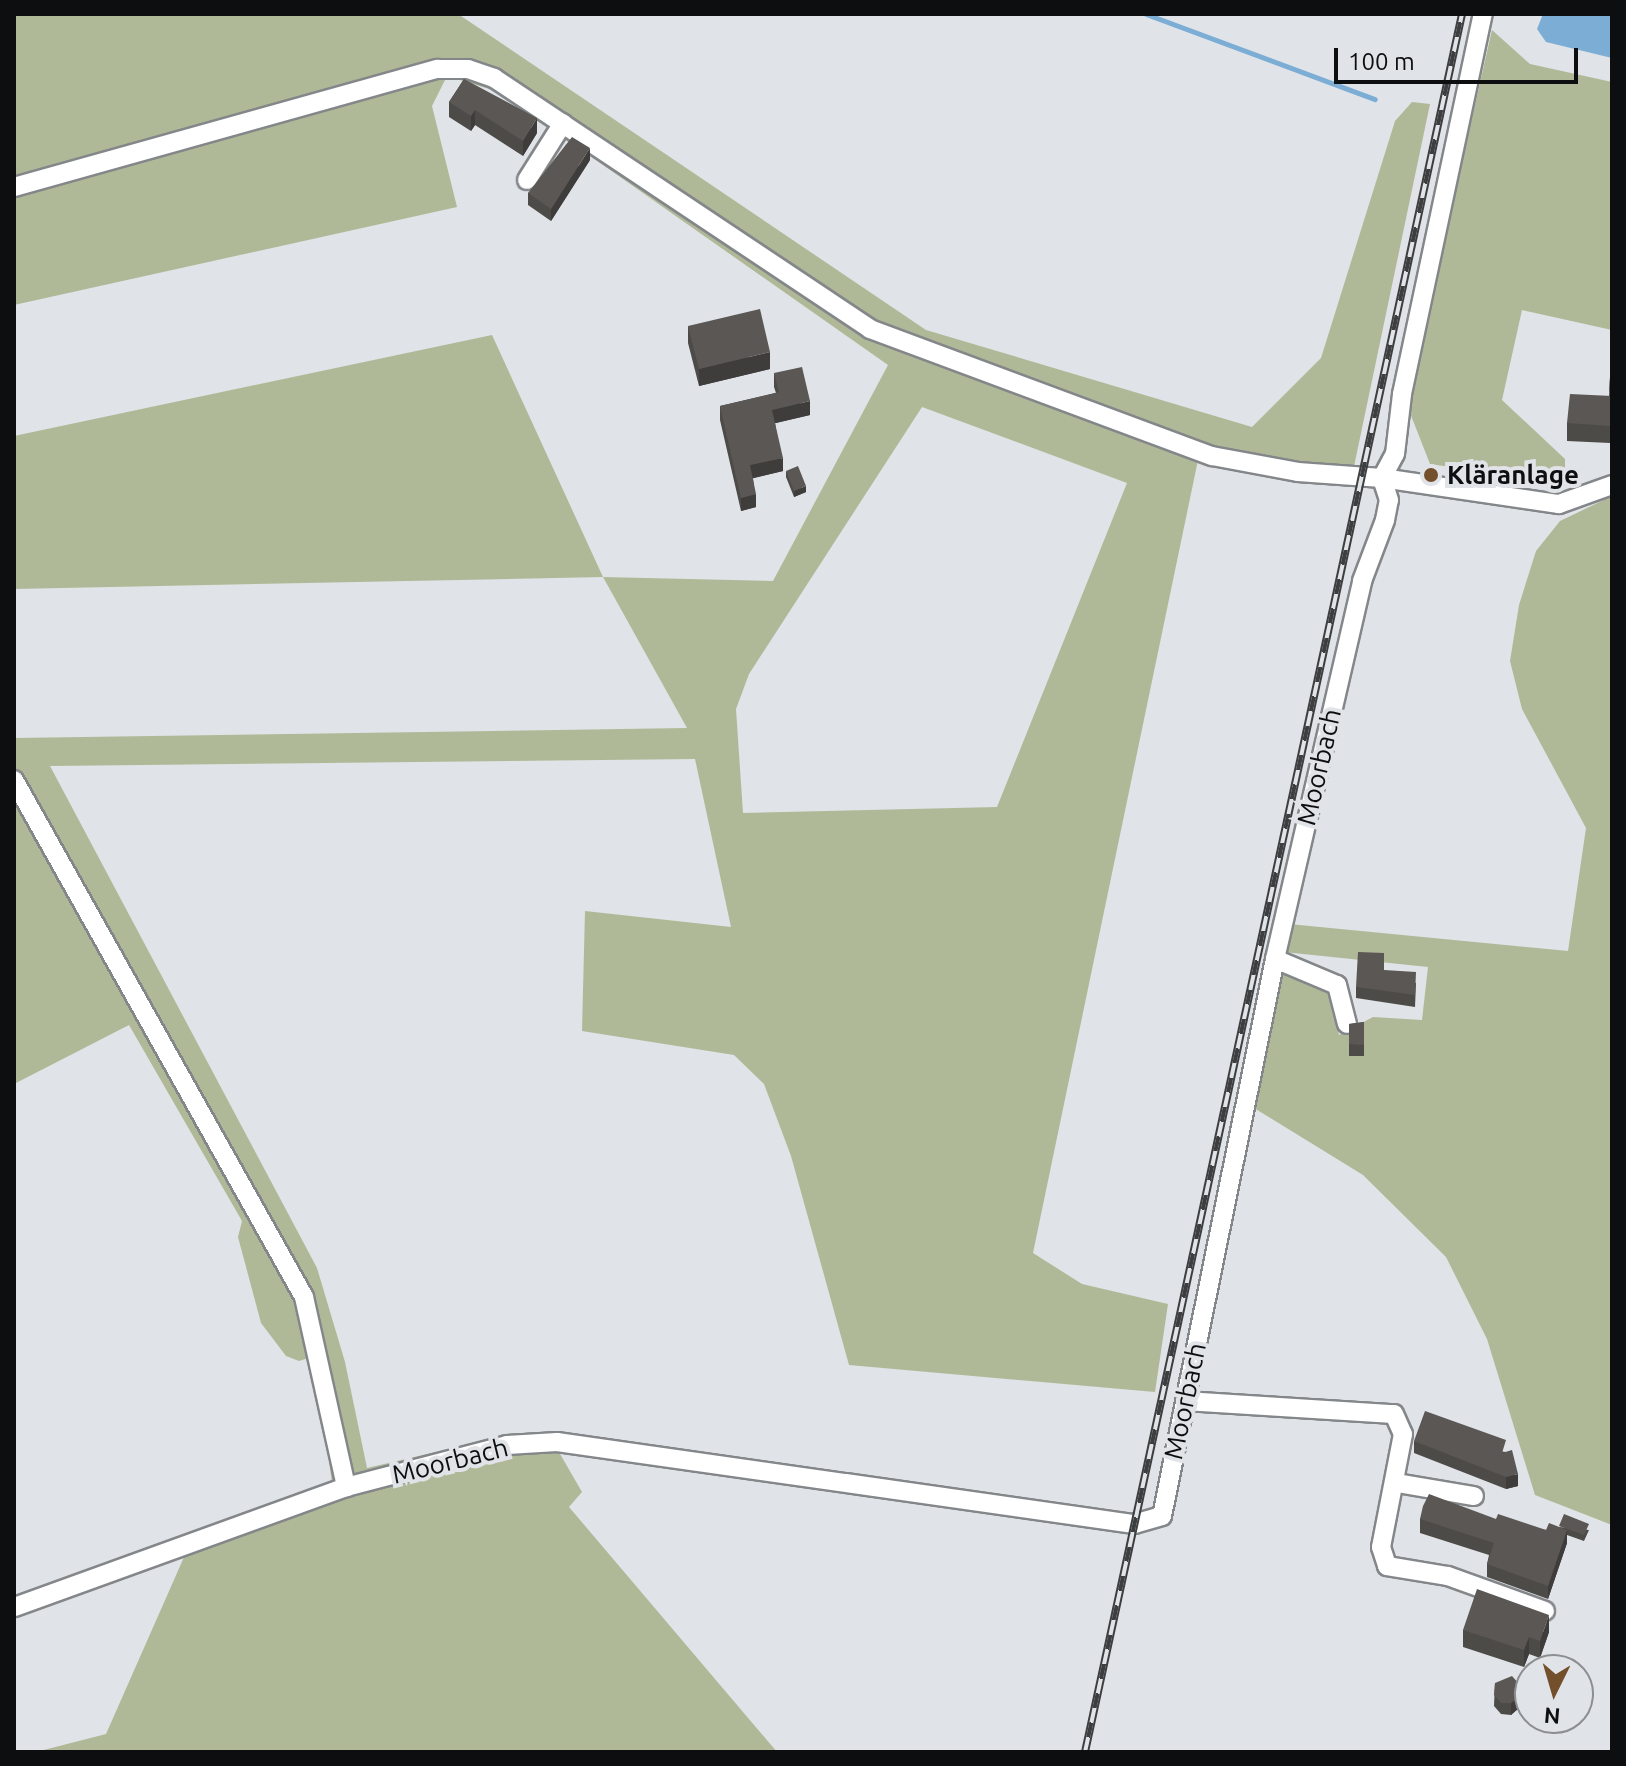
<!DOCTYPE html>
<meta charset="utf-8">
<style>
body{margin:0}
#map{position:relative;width:1626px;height:1766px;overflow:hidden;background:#e0e3e7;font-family:Ubuntu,sans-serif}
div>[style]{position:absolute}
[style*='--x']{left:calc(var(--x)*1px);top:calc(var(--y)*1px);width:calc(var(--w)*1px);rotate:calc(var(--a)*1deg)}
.green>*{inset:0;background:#b0b997}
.water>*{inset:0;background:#7badd5}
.stream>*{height:5px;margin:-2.5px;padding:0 2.5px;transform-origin:2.5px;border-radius:2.5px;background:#7badd5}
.roads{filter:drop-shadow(2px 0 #84878a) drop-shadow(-2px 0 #84878a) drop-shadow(0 2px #84878a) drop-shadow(0 -2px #84878a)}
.minor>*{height:18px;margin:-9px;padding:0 9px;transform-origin:9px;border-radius:9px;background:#fff}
.rail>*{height:8px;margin-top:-4px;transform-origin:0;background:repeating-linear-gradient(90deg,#e0e3e7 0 15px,#3c3e3f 0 30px);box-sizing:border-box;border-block:2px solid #3c3e3f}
.wall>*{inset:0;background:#4d4b48}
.shaded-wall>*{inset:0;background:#3f3d3b}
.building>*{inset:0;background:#5a5754}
.dots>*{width:22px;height:22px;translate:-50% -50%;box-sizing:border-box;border:4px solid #e0e3e7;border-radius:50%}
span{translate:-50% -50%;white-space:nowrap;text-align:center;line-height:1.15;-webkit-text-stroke:8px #e0e3e7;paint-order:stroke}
.poi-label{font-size:26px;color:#0d0e0f;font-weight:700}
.left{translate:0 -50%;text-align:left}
.street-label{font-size:26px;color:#0d0e0f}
.frame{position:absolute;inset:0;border:16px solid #0d0e0f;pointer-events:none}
.north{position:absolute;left:1514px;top:1654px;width:80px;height:80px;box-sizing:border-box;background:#e0e3e7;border:2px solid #8c8e91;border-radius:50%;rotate:185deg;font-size:22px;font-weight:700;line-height:32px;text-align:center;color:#0d0e0f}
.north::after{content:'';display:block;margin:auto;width:28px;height:36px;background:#744f2b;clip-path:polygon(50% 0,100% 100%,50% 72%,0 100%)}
.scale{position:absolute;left:1334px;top:48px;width:244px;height:36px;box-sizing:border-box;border:4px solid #0d0e0f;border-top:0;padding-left:10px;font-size:24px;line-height:28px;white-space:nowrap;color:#0d0e0f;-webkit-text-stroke:6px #e0e3e7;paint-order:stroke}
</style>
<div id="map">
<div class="green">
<div style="clip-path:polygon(evenodd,14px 14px,458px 14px,926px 330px,1252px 427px,1321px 358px,1395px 121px,1412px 102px,1430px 104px,1352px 476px,1198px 460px,1033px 1253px,1082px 1284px,1168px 1304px,1155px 1392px,849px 1365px,791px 1156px,764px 1084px,734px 1055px,582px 1031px,585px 911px,731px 927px,695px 759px,50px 766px,317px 1268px,345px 1362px,367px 1468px,505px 1436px,556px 1447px,582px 1492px,569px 1507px,777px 1752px,36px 1752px,106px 1734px,192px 1539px,332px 1483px,315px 1356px,299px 1361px,286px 1356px,261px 1323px,238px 1237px,242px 1221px,129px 1025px,14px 1084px,14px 738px,687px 728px,603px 577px,14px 589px,14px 436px,492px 335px,603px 577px,773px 581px,888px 365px,499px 92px,447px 76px,432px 106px,457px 207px,14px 305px,14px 14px,922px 407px,1127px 483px,997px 807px,743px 813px,736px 709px,749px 674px,922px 407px)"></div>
<div style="clip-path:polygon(1492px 30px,1530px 64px,1612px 82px,1612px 330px,1522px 310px,1502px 400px,1565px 459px,1565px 484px,1430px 464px,1410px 413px,1413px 376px)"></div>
<div style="clip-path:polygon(1612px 496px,1612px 1525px,1535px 1495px,1487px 1339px,1446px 1257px,1363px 1175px,1254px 1108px,1280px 969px,1332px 992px,1339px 1035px,1373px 1017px,1422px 1020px,1428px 967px,1284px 952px,1289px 924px,1568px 951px,1586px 828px,1522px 709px,1510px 661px,1519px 605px,1536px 551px,1560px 521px)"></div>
</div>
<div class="water">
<div style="clip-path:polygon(1543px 14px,1612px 14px,1612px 58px,1546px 42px,1537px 29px)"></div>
</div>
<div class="stream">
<div style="--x:1146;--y:14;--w:244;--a:20.4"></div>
</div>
<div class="roads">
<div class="minor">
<div style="--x:527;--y:180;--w:67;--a:-57.7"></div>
<div style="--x:14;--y:187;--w:440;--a:-15.6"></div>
<div style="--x:438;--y:69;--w:30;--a:0"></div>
<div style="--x:468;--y:69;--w:28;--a:19"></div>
<div style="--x:494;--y:78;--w:452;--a:33.7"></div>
<div style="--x:870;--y:329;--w:365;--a:20.4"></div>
<div style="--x:1212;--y:456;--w:87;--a:10.5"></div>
<div style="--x:1298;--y:472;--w:84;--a:4.1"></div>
<div style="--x:1382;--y:478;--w:179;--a:8.4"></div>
<div style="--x:1559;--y:504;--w:56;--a:-19.7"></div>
<div style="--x:1382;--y:478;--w:27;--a:-62"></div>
<div style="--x:1395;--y:454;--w:60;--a:-83.3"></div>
<div style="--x:1402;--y:394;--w:389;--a:-78"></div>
<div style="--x:14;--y:780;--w:593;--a:60.71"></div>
<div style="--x:304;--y:1297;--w:195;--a:77.5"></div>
<div style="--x:346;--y:1487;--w:353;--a:160.1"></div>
<div style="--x:1275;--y:959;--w:67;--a:22.8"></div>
<div style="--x:1337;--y:985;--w:40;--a:75.6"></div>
<div style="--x:1185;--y:1401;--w:209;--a:3.6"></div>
<div style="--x:1394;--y:1414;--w:22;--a:66"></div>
<div style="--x:1403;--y:1434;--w:115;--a:101"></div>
<div style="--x:1381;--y:1547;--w:20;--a:72"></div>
<div style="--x:1387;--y:1566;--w:62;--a:9.3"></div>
<div style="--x:1448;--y:1576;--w:103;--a:19.8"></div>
<div style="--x:1397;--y:1483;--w:78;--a:9.6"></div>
<div style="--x:346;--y:1487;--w:166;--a:-14.6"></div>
<div style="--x:507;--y:1445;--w:50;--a:-3.4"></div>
<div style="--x:557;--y:1442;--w:583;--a:8.09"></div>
<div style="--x:1134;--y:1524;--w:29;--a:-16"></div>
<div style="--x:1162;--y:1516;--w:568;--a:-78.53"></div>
<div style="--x:1275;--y:959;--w:388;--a:-77"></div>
<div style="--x:1362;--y:581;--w:65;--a:-69.3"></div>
<div style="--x:1385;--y:520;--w:20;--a:-79"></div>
<div style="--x:1389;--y:500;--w:23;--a:-108"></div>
</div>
</div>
<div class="rail">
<div style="--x:1085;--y:1752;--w:1778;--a:-77.76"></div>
</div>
<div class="wall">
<div style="clip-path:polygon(464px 79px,537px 133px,523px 156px,475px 125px,471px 131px,449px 117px,449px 102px)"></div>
<div style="clip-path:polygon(590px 160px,551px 221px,528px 205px,528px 193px)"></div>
<div style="clip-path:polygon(688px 326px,770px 369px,699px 386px,688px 343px)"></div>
<div style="clip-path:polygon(774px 373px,810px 415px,775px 423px,783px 471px,753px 478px,756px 507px,741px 511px,720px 420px,720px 406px,776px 393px,774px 387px)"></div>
<div style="clip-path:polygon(1610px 377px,1612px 377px,1610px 443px,1567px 441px,1567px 423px,1609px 396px)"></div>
<div style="clip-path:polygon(786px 471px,806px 492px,794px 497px,786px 477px)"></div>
<div style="clip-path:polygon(1384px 970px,1416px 983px,1415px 1007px,1356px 998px,1356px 987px)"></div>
<div style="clip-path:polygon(1364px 1022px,1364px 1056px,1349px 1056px,1349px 1024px)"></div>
<div style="clip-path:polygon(1414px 1441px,1506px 1452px,1518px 1486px,1506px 1489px,1414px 1453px)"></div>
<div style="clip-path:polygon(1420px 1519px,1496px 1519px,1546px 1530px,1559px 1527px,1589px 1530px,1584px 1541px,1567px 1535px,1567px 1543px,1548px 1599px,1487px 1577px,1487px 1564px,1489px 1555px,1420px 1533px)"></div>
<div style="clip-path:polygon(1463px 1630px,1549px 1632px,1540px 1658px,1529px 1654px,1524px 1667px,1463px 1647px)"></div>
<div style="clip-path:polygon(1495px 1683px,1520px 1707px,1511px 1715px,1501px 1714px,1494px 1706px)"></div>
</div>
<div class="shaded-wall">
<div style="clip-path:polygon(475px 110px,475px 125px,471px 131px,471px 116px)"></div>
<div style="clip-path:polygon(537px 118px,537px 133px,523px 156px,523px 141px)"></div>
<div style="clip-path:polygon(590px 148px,590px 160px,551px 221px,551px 209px)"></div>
<div style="clip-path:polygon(770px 352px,770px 369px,699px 386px,699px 369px)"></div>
<div style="clip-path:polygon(810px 401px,810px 415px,772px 424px,772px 410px)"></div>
<div style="clip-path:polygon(783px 458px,783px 471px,750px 479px,750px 465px)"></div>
<div style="clip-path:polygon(806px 486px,806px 492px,794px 497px,794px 491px)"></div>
<div style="clip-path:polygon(756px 494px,756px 507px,741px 511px,741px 498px)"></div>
<div style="clip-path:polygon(1518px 1474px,1518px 1486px,1506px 1489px,1506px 1477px)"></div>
<div style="clip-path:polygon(1567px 1530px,1567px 1543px,1548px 1599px,1548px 1586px)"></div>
<div style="clip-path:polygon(1549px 1615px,1549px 1632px,1540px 1658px,1540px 1641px)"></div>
<div style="clip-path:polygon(1529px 1637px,1529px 1654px,1524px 1667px,1524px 1650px)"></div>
<div style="clip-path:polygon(1520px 1685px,1520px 1707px,1511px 1715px,1511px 1703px)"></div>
</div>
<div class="building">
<div style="clip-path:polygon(464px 79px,537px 118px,523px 141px,475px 110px,471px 116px,449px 102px)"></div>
<div style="clip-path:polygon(572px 137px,590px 148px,551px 209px,528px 193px)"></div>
<div style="clip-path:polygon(760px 309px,770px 352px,699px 369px,688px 326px)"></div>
<div style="clip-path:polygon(802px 367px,810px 401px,772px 410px,783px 458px,750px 465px,756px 494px,741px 498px,720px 406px,779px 392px,774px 373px)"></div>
<div style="clip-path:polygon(1610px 377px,1612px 377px,1612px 392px,1609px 391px)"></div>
<div style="clip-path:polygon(1570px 394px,1612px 396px,1610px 426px,1567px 423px)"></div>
<div style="clip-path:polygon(798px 466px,806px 486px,794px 491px,786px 471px)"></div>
<div style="clip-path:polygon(1358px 952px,1384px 953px,1384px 970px,1416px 972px,1415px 995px,1356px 987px)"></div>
<div style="clip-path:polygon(1364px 1022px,1364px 1045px,1349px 1044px,1349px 1024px)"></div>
<div style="clip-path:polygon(1425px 1411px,1506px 1440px,1502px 1453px,1512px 1450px,1518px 1474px,1506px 1477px,1414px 1441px)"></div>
<div style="clip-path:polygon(1429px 1494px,1496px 1519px,1498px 1514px,1546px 1530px,1549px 1523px,1567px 1530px,1548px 1586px,1487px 1564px,1494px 1543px,1420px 1519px,1423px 1506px)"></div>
<div style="clip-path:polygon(1564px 1514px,1589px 1524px,1584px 1535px,1559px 1526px)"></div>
<div style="clip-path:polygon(1477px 1589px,1549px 1615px,1540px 1641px,1529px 1637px,1524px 1650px,1463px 1630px)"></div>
<div style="clip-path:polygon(1512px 1676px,1520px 1685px,1520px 1696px,1511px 1703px,1501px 1703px,1494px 1695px,1495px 1683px)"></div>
</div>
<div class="dots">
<div style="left:1431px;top:475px;background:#744f2b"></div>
</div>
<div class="poi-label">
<span class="left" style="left:1447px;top:475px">Kläranlage</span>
</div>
<div class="street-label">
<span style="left:1319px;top:767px;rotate:-77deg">Moorbach</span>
<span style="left:1185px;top:1401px;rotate:-78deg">Moorbach</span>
<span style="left:450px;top:1461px;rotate:-14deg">Moorbach</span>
</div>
<div class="frame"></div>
<div class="north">N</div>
<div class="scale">100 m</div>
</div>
